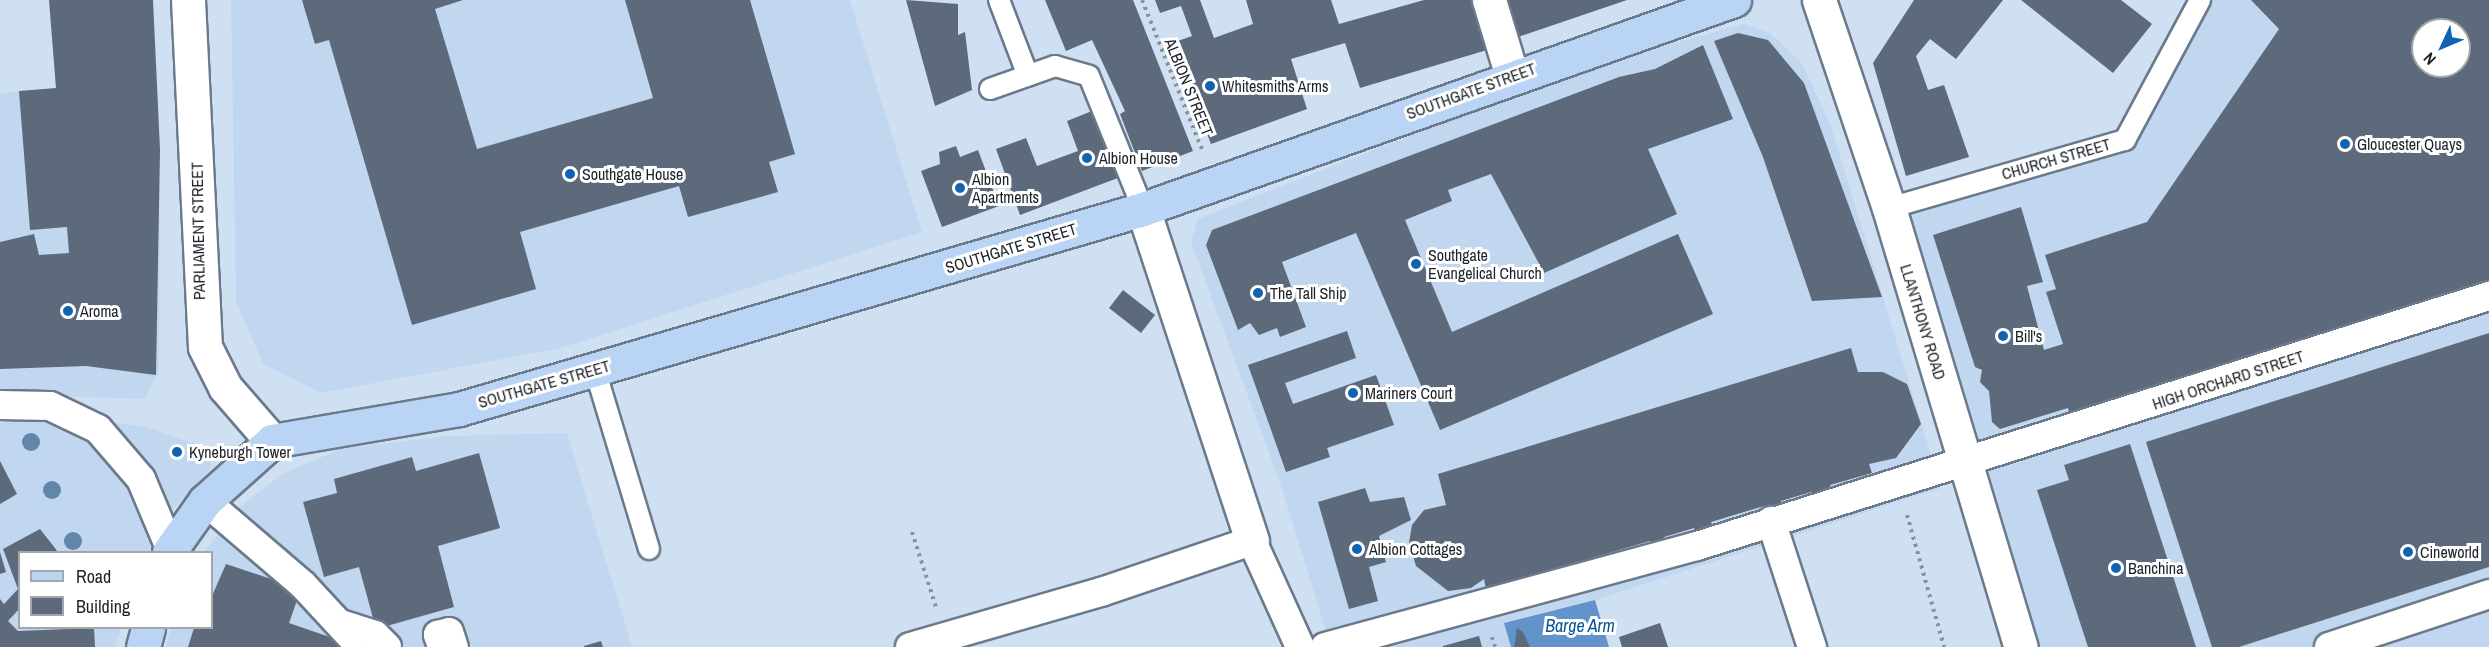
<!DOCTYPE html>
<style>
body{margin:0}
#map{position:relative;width:2489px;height:647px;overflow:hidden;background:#d0e0f3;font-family:"Archivo Narrow",sans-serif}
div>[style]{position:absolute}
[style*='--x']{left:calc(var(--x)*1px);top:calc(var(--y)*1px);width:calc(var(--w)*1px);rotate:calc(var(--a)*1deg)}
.built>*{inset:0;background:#c1d6ef}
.water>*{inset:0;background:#6393cb}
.building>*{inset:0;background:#5c6a7b}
.path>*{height:4px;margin-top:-2px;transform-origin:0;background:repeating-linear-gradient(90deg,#8692a0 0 3px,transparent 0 7.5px)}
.roads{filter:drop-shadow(2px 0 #6b7a8b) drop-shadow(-2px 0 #6b7a8b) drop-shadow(0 2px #6b7a8b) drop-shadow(0 -2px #6b7a8b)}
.service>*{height:20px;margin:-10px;padding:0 10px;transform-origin:10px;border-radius:10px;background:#fff}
.pedestrian>*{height:28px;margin:-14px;padding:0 14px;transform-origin:14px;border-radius:14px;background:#fff}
.minor>*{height:33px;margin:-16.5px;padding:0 16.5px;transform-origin:16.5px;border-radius:16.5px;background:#fff}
.primary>*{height:33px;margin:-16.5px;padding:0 16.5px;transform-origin:16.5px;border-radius:16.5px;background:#b9d4f4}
.trees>*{width:18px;height:18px;margin:-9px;border-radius:50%;background:#6186ab}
.dots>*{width:16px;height:16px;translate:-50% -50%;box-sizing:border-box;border:3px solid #fff;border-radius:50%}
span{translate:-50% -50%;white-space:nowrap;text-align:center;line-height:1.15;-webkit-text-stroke:6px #fff;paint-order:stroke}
.poi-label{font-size:16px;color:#1c2128}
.left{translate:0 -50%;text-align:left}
.street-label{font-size:16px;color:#1c2128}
.water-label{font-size:18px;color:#0a5498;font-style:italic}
.legend{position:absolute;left:18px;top:551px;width:195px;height:78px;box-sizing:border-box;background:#fff;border:2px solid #a4a6a9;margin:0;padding:8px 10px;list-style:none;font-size:18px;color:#1c2128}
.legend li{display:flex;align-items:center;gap:12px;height:30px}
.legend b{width:30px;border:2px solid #a4a6a9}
.north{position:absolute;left:2411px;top:18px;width:60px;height:60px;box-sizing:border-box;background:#fff;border:2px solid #a4a6a9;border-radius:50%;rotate:226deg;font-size:16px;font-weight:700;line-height:24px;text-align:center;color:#1c2128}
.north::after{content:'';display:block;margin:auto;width:21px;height:27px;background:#0f63b1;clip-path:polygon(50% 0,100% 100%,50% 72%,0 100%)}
</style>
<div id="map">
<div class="built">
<div style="clip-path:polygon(49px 0,153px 0,160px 150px,159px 372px,144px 399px,0 394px,0 93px,56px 88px)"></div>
<div style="clip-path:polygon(231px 0,850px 0,922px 232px,561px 348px,321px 393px,263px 364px,236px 301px)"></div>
<div style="clip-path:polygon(evenodd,2213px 0,2489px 0,2489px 647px,2038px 647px,1889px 208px,2125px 140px,2213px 0,2423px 30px,2459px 30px,2459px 66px,2423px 66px,2423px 30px)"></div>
<div style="clip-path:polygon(1743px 24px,1769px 32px,1801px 62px,1830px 123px,1941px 488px,1595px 600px,1504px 623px,1511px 647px,1331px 647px,1280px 483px,1191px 242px,1198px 219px,1574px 71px)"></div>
<div style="clip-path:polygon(48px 413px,147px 427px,204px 447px,212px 466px,172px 511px,153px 552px,20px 552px,20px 628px,122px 628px,115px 647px,0 647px,0 420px)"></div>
<div style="clip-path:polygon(567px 433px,632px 647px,166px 647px,171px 628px,212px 628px,212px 552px,204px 552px,238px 508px,284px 473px,341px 449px,447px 436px)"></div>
</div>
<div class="water">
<div style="clip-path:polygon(1595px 600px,1609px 647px,1511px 647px,1504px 623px)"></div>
</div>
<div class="building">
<div style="clip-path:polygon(49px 0,153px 0,160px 150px,156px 375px,86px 366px,0 369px,0 242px,34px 234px,39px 255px,69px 253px,67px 227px,30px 230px,19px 91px,56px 88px)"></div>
<div style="clip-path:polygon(302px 0,463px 0,435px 9px,477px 149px,653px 98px,625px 0,750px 0,795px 154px,769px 162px,778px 192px,688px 217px,679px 186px,520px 232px,536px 289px,412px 325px,329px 40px,315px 44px)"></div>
<div style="clip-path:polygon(906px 0,958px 4px,958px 35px,965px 32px,972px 90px,935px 106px)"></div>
<div style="clip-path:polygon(1045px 0,1133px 0,1193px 151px,1142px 171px,1120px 114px,1125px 111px,1092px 40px,1066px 51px)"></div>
<div style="clip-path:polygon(1155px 0,1200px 0,1214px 38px,1253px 24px,1246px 0,1331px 0,1339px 24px,1424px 0,1481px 0,1497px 47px,1360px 88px,1345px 43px,1291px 59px,1307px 109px,1211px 144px,1172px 43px,1192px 36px,1181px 6px,1160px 13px)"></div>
<div style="clip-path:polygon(1502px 0,1627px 0,1515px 38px)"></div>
<div style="clip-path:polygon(1914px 0,2003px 0,1956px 59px,1930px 39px,1916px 56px,1928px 90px,1944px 85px,1969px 157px,1906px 176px,1873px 63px)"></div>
<div style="clip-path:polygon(2021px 0,2121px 0,2152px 24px,2113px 73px)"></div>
<div style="clip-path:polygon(evenodd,2251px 0,2489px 0,2489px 284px,2072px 421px,2068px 408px,2000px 429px,1992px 422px,1989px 391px,1980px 382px,1982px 370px,1975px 367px,1933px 235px,2021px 207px,2043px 282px,2027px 286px,2044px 350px,2063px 344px,2046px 292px,2056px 289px,2045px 255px,2147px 222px,2279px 29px,2251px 0,2423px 30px,2459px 30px,2459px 66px,2423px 66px,2423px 30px)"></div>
<div style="clip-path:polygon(1738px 33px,1768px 40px,1804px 83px,1882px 297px,1812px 301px,1763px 157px,1714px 41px)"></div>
<div style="clip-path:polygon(1703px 45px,1733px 119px,1648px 149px,1677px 214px,1544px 273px,1491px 174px,1448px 190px,1452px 201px,1405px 220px,1452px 332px,1678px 234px,1713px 314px,1440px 430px,1356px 233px,1282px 262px,1306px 327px,1280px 337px,1277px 328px,1259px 335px,1250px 323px,1238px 330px,1206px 245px,1212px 230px,1619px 77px,1655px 69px)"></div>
<div style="clip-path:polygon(1097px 109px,1123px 176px,1020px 215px,996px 149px,1026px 138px,1037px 166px,1078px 151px,1067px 121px)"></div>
<div style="clip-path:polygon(956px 146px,960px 157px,978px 150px,999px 206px,942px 227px,921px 171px,940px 164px,939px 152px)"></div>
<div style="clip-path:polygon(1123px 290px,1155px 315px,1141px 333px,1109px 308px)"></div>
<div style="clip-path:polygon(1347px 331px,1356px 358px,1285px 383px,1293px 404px,1376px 375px,1394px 425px,1327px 448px,1330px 457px,1286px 472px,1248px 365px)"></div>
<div style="clip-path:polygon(2489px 333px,2489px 567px,2239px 647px,2212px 647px,2146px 442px)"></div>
<div style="clip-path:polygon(1851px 348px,1858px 372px,1883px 372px,1907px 384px,1921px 424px,1896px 458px,1869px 464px,1872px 473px,1830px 485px,1831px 494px,1813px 499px,1811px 492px,1781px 501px,1783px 508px,1766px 513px,1764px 506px,1711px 522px,1714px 530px,1696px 535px,1694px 528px,1664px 537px,1666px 544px,1652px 548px,1650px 541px,1595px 557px,1597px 564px,1583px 569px,1580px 562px,1486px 589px,1484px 579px,1471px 588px,1448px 591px,1416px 566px,1409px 543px,1412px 525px,1424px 510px,1446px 505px,1438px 474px)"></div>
<div style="clip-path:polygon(2130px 444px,2196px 647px,2088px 647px,2037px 490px,2069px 480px,2064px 465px)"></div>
<div style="clip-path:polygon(479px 453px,500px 528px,438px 546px,454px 607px,376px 629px,359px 567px,324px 577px,303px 502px,337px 493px,334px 479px,412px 457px,416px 471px)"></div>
<div style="clip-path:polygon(0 461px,17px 494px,0 504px)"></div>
<div style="clip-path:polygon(1365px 488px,1370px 502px,1404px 497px,1411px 520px,1379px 536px,1386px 562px,1369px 567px,1378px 601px,1349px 609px,1318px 502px)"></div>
<div style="clip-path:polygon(40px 529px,58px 552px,20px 552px,20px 608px,8px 621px,18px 631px,94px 628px,95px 647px,0 647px,0 599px,4px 604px,18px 589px,3px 549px)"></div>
<div style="clip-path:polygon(0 552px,6px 572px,0 574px)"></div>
<div style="clip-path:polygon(226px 564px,301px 589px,289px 623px,344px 642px,342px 647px,188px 647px,194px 628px,212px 628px,212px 596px)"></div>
<div style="clip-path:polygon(1660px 623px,1668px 647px,1622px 647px,1619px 637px)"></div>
<div style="clip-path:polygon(1517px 628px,1523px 632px,1530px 647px,1514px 647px)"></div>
<div style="clip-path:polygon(1479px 636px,1482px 647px,1443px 647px,1443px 646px)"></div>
<div style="clip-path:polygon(601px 641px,603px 647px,584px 647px,584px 646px)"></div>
</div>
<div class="path">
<div style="--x:1142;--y:0;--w:164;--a:68.1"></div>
<div style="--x:1907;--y:515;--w:137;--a:74.3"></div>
<div style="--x:912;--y:532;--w:79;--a:72.3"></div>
<div style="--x:1492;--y:637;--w:10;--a:73"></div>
</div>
<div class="roads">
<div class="service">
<div style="--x:999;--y:0;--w:81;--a:69.1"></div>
<div style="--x:990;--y:89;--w:69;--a:-19.5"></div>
<div style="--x:1055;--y:66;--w:35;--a:16"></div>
<div style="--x:1089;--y:76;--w:144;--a:67.9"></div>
<div style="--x:1889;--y:208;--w:246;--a:-16.1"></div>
<div style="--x:2125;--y:140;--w:159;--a:-61.8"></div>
<div style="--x:595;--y:370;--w:187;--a:73.2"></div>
</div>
<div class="pedestrian">
<div style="--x:0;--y:405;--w:50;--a:1.1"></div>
<div style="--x:50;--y:406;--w:53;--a:25.6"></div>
<div style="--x:98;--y:429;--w:66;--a:49.3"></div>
<div style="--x:141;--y:479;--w:75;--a:67.2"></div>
<div style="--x:205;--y:501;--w:129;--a:40.6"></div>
<div style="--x:303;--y:585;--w:74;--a:47.2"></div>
<div style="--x:1771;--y:521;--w:133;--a:72"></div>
<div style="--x:341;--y:624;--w:36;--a:18"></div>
<div style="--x:375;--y:635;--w:17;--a:45"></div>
<div style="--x:442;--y:647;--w:13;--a:-108"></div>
<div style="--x:438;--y:635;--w:11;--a:-15"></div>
<div style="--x:449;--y:632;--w:16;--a:72"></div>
<div style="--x:910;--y:647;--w:199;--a:-16.1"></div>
<div style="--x:1101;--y:592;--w:159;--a:-18.7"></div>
<div style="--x:1252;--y:541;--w:116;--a:65.6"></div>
<div style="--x:1325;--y:647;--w:385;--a:-15.2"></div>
<div style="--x:1697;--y:546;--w:831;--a:-17.52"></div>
<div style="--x:2329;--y:647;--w:169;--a:-18.3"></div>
</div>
<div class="minor">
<div style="--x:188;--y:0;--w:347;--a:87.2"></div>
<div style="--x:205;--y:347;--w:45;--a:63.4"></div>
<div style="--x:225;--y:387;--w:72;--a:49"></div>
<div style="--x:1489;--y:0;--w:79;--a:73.2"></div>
<div style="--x:1819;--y:0;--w:219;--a:71.4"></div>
<div style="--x:1889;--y:208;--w:458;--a:73.3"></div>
<div style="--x:1143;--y:209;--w:349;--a:71.8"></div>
</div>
<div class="primary">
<div style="--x:169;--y:552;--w:62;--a:-54.8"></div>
<div style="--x:205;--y:501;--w:90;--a:-41.8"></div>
<div style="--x:272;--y:441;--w:190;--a:-9.7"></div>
<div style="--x:459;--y:409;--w:713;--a:-16.3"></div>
<div style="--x:1143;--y:209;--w:627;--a:-19.48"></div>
<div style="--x:143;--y:647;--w:20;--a:-75"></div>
</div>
</div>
<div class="trees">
<div style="left:31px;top:442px"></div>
<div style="left:52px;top:490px"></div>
<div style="left:73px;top:541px"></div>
</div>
<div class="dots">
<div style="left:1210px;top:86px;background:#0f63b1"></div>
<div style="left:2345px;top:144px;background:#0f63b1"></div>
<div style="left:1087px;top:158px;background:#0f63b1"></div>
<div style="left:570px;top:174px;background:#0f63b1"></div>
<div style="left:960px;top:188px;background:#0f63b1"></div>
<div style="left:1416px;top:264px;background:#0f63b1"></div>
<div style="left:1258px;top:293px;background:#0f63b1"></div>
<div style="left:68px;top:311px;background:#0f63b1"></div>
<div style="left:2003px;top:336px;background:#0f63b1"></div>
<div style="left:1353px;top:393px;background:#0f63b1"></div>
<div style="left:177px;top:452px;background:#0f63b1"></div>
<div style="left:1357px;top:549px;background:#0f63b1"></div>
<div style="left:2408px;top:552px;background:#0f63b1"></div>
<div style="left:2116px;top:568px;background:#0f63b1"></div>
</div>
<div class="poi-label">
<span class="left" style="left:1222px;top:86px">Whitesmiths Arms</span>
<span class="left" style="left:2357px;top:144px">Gloucester Quays</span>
<span class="left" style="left:1099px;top:158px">Albion House</span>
<span class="left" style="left:582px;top:174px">Southgate House</span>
<span class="left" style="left:972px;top:188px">Albion<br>Apartments</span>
<span class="left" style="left:1428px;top:264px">Southgate<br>Evangelical Church</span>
<span class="left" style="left:1270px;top:293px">The Tall Ship</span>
<span class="left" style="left:80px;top:311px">Aroma</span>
<span class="left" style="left:2015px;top:336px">Bill's</span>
<span class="left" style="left:1365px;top:393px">Mariners Court</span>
<span class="left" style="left:189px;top:452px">Kyneburgh Tower</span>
<span class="left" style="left:1369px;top:549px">Albion Cottages</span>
<span class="left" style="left:2420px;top:552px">Cineworld</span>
<span class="left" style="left:2128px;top:568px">Banchina</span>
</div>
<div class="street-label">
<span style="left:1189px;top:87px;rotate:68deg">ALBION STREET</span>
<span style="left:1471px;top:91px;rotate:-20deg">SOUTHGATE STREET</span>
<span style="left:2056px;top:159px;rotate:-16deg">CHURCH STREET</span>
<span style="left:198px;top:231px;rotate:-91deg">PARLIAMENT STREET</span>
<span style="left:1011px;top:248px;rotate:-17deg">SOUTHGATE STREET</span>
<span style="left:1923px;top:322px;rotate:73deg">LLANTHONY ROAD</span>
<span style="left:2228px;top:380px;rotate:-18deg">HIGH ORCHARD STREET</span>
<span style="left:544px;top:384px;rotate:-16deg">SOUTHGATE STREET</span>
</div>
<div class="water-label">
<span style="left:1580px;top:626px">Barge Arm</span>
</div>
<ul class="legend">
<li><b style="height:8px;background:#b9d4f4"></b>Road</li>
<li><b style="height:16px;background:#5c6a7b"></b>Building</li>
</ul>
<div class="north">N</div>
</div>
